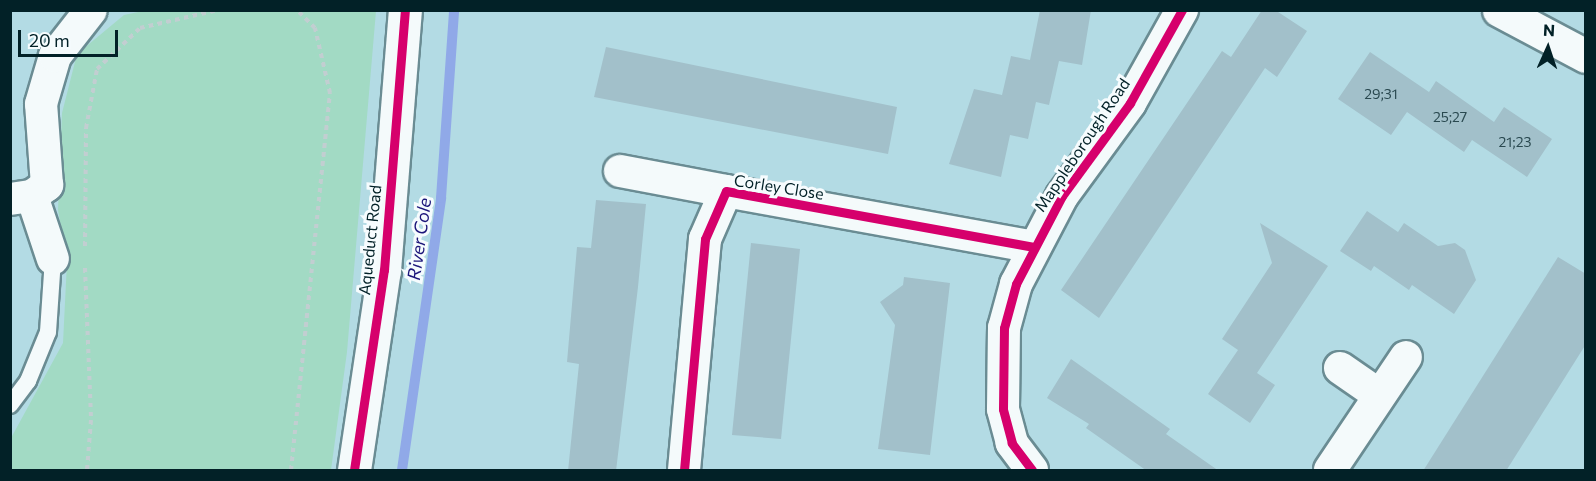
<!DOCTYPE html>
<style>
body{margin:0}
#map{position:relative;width:1596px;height:481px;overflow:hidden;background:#b3dbe4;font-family:Commissioner,sans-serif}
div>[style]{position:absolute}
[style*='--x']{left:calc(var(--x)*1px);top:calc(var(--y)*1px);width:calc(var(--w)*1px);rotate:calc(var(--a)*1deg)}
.green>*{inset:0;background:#a2dac4}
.stream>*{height:10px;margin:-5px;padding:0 5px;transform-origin:5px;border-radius:5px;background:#90a9e8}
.building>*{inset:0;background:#a2c0ca}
.path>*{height:4px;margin-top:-2px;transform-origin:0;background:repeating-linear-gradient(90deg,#c2ced1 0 4.5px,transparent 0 9px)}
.roads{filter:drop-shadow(2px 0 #6a8c93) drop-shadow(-2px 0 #6a8c93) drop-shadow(0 2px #6a8c93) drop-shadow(0 -2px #6a8c93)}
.lane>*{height:16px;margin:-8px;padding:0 8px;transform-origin:8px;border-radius:8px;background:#f4fafb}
.street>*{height:32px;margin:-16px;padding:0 16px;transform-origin:16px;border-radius:16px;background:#f4fafb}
.secondary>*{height:33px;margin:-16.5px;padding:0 16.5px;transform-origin:16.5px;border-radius:16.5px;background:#f4fafb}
.cycleway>*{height:9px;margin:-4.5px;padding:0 4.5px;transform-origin:4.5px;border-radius:4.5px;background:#d6006c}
span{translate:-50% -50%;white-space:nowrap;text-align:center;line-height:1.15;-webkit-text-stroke:6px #f6fcfe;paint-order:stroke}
.number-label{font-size:14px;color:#2a4950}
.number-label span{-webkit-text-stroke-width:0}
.street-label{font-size:16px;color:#022127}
.water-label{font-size:18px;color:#1c167a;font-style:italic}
.frame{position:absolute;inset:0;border:12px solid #022127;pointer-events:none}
.north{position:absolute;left:1518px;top:18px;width:60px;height:60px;-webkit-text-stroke:4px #f6fcfe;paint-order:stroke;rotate:3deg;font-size:16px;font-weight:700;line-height:24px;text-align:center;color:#022127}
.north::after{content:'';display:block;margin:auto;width:21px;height:27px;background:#022127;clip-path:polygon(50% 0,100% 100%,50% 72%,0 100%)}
.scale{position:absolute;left:18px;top:30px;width:100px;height:27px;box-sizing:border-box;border:3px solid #022127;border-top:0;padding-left:8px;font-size:18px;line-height:21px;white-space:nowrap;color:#022127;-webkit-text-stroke:4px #f6fcfe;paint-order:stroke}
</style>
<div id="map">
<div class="green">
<div style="clip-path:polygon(143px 11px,376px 11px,347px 352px,331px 470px,11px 470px,11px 438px,63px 343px,67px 262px,58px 210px,62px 113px,77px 54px,124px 15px)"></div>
</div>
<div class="stream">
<div style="--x:402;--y:470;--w:275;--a:-81.8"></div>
<div style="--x:441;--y:198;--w:188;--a:-86"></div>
</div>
<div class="building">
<div style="clip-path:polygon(1040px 10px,1091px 10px,1082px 65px,1059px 61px,1049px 105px,1036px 102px,1028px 139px,1010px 135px,1001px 177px,949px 164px,974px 89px,1002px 95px,1011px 56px,1030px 60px)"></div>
<div style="clip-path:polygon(1262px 10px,1275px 10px,1307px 31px,1277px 77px,1265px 68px,1099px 318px,1061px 290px,1222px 51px,1231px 57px)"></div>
<div style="clip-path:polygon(606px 47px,897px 107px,888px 154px,594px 97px)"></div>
<div style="clip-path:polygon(1370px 52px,1429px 92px,1436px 81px,1494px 122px,1504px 107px,1552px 139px,1527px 177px,1472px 140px,1464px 152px,1407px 112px,1391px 135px,1338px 99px)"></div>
<div style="clip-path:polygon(596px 200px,646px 204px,638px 287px,616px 471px,568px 471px,579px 364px,567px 362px,577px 247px,591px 248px)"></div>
<div style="clip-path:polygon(1367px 211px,1398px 232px,1404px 223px,1438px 246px,1455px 243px,1465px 250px,1476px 280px,1454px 314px,1412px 285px,1409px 290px,1374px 266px,1371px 271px,1340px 251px)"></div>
<div style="clip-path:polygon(1260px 223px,1328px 266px,1257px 373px,1275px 385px,1250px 423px,1208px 394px,1238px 350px,1222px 339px,1272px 263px)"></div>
<div style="clip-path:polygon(751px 243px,800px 249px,781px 439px,732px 435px)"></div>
<div style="clip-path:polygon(1558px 257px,1586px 274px,1586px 344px,1506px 471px,1423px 471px)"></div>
<div style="clip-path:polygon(904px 277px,950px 283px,930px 455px,878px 449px,895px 325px,880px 302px,903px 285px)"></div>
<div style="clip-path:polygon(1071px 359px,1170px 429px,1166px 434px,1219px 471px,1147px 471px,1086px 428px,1089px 424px,1047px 398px)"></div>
</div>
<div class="path">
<div style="--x:85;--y:246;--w:118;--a:-89.5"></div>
<div style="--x:86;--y:128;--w:60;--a:-79.4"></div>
<div style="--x:97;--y:69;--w:59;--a:-43.6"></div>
<div style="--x:140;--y:28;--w:80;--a:-13"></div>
<div style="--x:85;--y:268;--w:152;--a:87.7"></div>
<div style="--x:91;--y:420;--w:50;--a:94.6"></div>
<div style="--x:291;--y:470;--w:379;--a:-84.1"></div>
<div style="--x:330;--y:93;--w:67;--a:-103"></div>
<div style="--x:315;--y:28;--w:25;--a:-135"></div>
</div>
<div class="roads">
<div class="lane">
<div style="--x:10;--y:405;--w:30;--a:-53"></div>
<div style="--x:28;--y:381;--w:53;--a:-67.8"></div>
<div style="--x:48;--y:332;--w:73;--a:-86.1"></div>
</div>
<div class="street">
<div style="--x:620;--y:171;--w:108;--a:10.7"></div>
<div style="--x:32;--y:196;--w:66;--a:71.6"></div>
<div style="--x:10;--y:199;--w:22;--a:-8"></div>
<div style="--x:32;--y:196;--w:19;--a:-36"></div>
<div style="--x:47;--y:185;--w:81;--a:-94.2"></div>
<div style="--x:41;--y:104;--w:50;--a:-73.7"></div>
<div style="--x:55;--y:56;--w:58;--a:-52"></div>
<div style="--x:1340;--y:368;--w:47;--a:34.7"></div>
<div style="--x:684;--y:470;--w:232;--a:-84.8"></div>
<div style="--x:705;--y:239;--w:52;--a:-66.4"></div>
<div style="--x:726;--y:191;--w:313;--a:10.3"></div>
<div style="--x:1032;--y:470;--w:34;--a:-127"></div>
<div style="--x:1012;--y:443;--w:35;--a:-105"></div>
<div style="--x:1003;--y:409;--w:81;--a:-89.3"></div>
<div style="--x:1004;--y:328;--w:46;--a:-74.7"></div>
<div style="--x:1016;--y:284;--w:99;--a:-62.4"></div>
<div style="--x:1062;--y:196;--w:115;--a:-53.8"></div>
<div style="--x:1130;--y:103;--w:107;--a:-60.8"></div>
<div style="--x:1330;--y:470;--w:136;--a:-56.1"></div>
</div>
<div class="secondary">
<div style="--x:1499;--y:10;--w:98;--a:27.9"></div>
<div style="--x:354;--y:470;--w:202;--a:-81.5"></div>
<div style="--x:384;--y:270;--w:261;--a:-85.4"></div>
</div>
</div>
<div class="cycleway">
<div style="--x:354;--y:470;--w:202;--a:-81.5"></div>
<div style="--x:384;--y:270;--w:261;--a:-85.4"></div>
<div style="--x:684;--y:470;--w:232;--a:-84.8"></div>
<div style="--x:705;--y:239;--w:52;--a:-66.4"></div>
<div style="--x:726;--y:191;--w:313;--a:10.3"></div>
<div style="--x:1032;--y:470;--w:34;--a:-127"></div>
<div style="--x:1012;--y:443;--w:35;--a:-105"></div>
<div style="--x:1003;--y:409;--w:81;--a:-89.3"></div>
<div style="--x:1004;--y:328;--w:46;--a:-74.7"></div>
<div style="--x:1016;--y:284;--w:99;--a:-62.4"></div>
<div style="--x:1062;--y:196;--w:115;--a:-53.8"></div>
<div style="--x:1130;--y:103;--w:107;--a:-60.8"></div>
</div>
<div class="number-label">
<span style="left:1381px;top:94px">29;31</span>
<span style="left:1450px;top:117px">25;27</span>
<span style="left:1515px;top:142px">21;23</span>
</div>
<div class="street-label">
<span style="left:1082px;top:145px;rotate:-56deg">Mappleborough Road</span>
<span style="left:779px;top:187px;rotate:9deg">Corley Close</span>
<span style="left:370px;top:240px;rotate:-84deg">Aqueduct Road</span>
</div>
<div class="water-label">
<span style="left:419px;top:239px;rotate:-82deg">River Cole</span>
</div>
<div class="frame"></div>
<div class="north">N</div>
<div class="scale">20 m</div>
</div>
